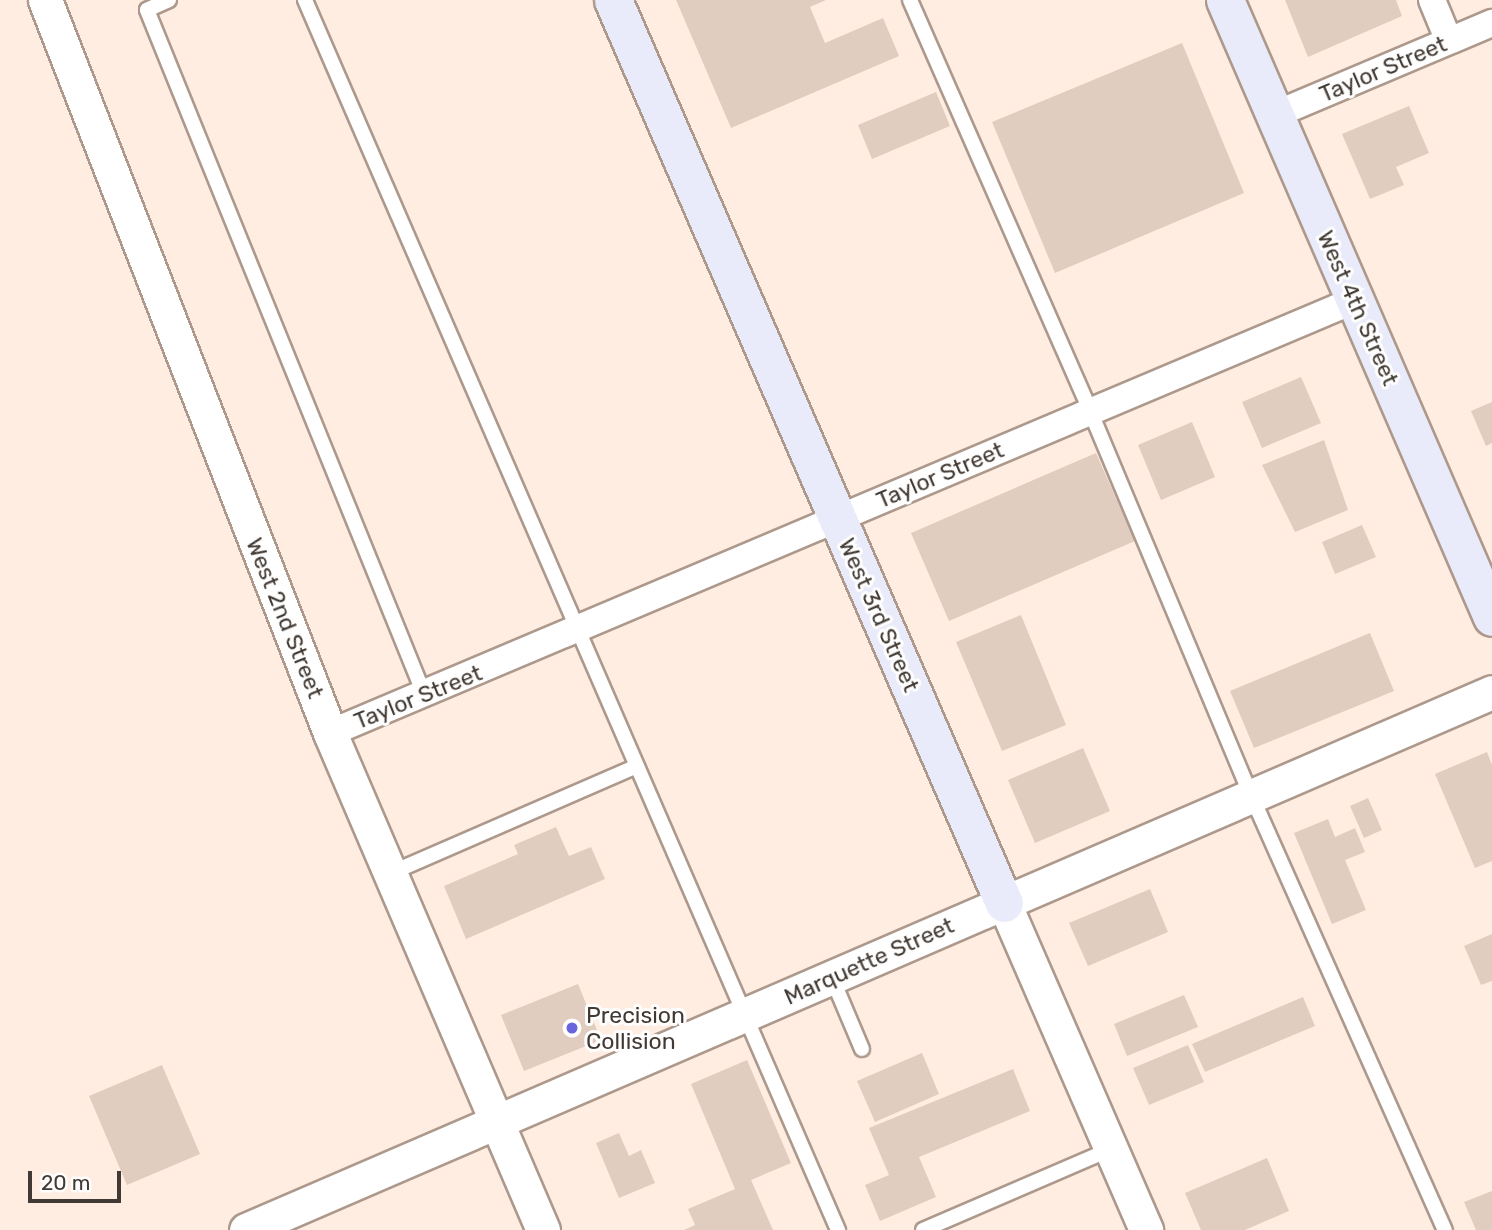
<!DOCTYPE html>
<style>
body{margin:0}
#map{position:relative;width:1492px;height:1230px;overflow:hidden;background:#ffede2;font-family:Rubik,sans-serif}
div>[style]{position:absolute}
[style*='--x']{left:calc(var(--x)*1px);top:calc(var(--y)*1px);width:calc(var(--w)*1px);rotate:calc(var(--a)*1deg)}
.building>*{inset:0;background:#e1cdbf}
.roads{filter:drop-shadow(2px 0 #ad998c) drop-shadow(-2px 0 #ad998c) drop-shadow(0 2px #ad998c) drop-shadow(0 -2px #ad998c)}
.service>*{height:14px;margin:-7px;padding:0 7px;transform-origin:7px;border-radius:7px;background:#fff}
.minor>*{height:26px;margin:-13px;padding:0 13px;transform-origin:13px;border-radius:13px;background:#fff}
.tertiary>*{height:33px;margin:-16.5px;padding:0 16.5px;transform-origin:16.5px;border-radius:16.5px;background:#fff}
.secondary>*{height:37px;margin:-18.5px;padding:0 18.5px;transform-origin:18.5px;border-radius:18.5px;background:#eaebfa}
.dots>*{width:19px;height:19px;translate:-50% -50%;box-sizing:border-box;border:4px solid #fefefe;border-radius:50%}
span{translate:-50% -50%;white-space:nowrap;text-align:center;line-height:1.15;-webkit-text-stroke:6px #fefefe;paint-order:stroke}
.street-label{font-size:23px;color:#413933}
.poi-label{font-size:23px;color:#413933}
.left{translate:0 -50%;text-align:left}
.scale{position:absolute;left:28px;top:1171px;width:93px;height:32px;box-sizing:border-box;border:4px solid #413933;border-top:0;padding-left:9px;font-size:21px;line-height:24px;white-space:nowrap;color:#413933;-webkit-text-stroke:5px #fefefe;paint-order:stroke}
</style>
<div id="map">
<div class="building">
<div style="clip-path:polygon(676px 0,826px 0,810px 7px,825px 43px,883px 18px,899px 56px,731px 128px)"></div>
<div style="clip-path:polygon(1285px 0,1396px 0,1402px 16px,1308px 57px)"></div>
<div style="clip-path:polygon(1182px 43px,1244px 193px,1055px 273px,992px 122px)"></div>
<div style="clip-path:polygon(936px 92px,950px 126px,872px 159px,858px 125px)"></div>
<div style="clip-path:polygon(1409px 106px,1429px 153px,1396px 167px,1404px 185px,1370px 199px,1342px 134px)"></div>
<div style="clip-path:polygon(1301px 377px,1321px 423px,1262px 448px,1242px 402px)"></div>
<div style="clip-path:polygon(1492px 402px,1492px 443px,1486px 446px,1471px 411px)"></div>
<div style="clip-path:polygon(1192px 422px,1215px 477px,1161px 500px,1138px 445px)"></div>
<div style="clip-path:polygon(1324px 440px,1348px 510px,1295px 532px,1262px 465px)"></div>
<div style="clip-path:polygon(1096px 453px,1135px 541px,949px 621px,911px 533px)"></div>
<div style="clip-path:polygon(1362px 525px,1376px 557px,1335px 574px,1322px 542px)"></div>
<div style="clip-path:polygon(1021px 615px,1066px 725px,1002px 751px,956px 642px)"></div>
<div style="clip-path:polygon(1370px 633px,1394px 691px,1254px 748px,1230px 691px)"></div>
<div style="clip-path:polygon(1083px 748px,1110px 811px,1035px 843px,1008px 780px)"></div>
<div style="clip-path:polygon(1487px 752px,1492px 765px,1492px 861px,1475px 868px,1435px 774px)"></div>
<div style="clip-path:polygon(1368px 798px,1382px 830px,1364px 838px,1350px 806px)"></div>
<div style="clip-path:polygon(1328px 819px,1335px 837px,1355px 828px,1365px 852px,1345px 860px,1366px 910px,1332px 924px,1294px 833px)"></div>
<div style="clip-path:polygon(556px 827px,569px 856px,591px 847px,605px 879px,466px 939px,444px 886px,518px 854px,514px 845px)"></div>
<div style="clip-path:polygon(1150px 889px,1168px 932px,1088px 966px,1069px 923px)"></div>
<div style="clip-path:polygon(1492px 934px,1492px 981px,1481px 985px,1464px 946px)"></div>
<div style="clip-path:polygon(578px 984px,601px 1040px,524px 1071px,501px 1015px)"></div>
<div style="clip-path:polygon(1184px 995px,1198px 1027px,1127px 1056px,1114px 1024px)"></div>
<div style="clip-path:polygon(1303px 997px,1315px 1026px,1205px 1072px,1192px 1044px)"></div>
<div style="clip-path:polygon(1188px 1045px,1204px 1082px,1149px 1105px,1133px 1068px)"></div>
<div style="clip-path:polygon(922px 1053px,939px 1094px,875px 1122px,857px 1081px)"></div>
<div style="clip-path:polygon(747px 1060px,791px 1163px,751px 1180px,773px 1230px,684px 1230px,695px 1225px,688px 1209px,735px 1189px,691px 1084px)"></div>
<div style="clip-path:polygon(162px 1065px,200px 1154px,127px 1185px,89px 1096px)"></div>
<div style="clip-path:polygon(1013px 1069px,1030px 1111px,919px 1157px,936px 1197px,880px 1221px,865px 1185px,889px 1175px,869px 1128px)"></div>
<div style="clip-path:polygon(619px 1133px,629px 1156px,641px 1150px,655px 1183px,619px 1198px,596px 1143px)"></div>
<div style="clip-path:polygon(1267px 1158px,1289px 1211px,1245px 1230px,1201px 1230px,1185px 1193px)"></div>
<div style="clip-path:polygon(1492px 1191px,1492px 1230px,1476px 1230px,1464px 1202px)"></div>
</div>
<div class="roads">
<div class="service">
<div style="--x:169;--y:0;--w:24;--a:156"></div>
<div style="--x:147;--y:10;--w:738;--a:67.95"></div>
<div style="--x:305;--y:0;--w:1341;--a:66.57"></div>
<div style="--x:910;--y:0;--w:451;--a:66.3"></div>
<div style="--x:1091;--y:413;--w:416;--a:67.3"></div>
<div style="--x:1252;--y:797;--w:474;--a:66"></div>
<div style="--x:391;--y:873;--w:266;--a:-23.5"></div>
<div style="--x:832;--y:978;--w:77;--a:67.1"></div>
<div style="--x:923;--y:1230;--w:205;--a:-23.3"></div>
</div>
<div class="minor">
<div style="--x:1432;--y:0;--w:44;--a:67.5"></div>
<div style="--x:1274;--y:115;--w:237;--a:-22.9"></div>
<div style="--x:330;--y:733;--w:1113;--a:-22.9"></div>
</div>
<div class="tertiary">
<div style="--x:45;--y:0;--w:786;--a:68.75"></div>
<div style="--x:330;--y:733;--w:541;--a:66.8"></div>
<div style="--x:1004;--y:903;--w:357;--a:66.5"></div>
<div style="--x:246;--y:1230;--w:1357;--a:-23.35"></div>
</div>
<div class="secondary">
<div style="--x:613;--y:0;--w:984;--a:66.59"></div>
<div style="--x:1225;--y:0;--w:672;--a:66.6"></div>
</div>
</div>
<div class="dots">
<div style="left:572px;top:1028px;background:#6963dd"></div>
</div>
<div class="street-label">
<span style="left:1383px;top:69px;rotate:-23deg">Taylor Street</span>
<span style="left:1358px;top:308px;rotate:66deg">West 4th Street</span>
<span style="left:940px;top:475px;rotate:-23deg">Taylor Street</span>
<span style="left:879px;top:615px;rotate:66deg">West 3rd Street</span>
<span style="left:285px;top:618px;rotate:68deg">West 2nd Street</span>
<span style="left:418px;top:697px;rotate:-22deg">Taylor Street</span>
<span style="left:869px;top:961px;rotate:-24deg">Marquette Street</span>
</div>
<div class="poi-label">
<span class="left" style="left:586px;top:1028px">Precision<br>Collision</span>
</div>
<div class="scale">20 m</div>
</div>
